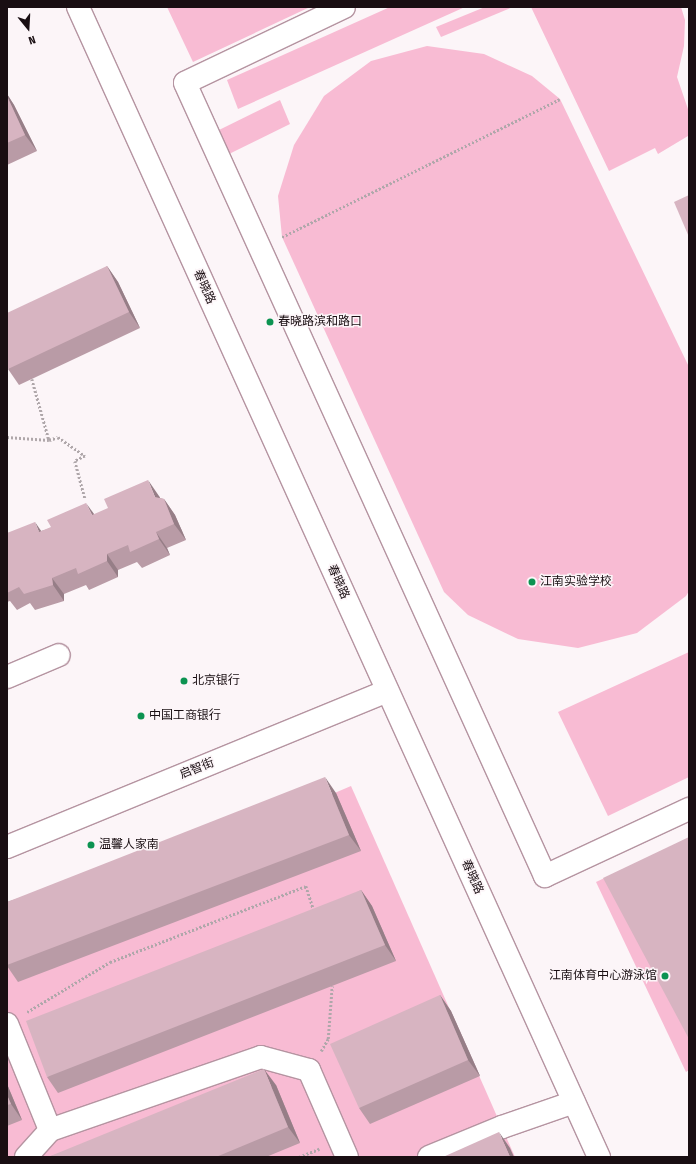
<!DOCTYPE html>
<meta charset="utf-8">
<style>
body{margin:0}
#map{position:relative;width:696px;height:1164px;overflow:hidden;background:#fcf5f8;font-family:"Fira Sans Condensed","Noto Sans SC",sans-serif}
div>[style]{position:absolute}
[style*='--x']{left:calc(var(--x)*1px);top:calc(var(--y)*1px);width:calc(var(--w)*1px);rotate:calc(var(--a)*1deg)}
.green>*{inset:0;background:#f8bbd3}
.path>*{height:2.5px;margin-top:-1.25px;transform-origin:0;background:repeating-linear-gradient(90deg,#afa7aa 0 2px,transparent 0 4px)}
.roads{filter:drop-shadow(1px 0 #b594a1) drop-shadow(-1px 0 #b594a1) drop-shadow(0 1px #b594a1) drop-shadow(0 -1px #b594a1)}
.street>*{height:22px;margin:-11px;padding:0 11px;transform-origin:11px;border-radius:11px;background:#fff}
.secondary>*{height:22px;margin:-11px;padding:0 11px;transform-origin:11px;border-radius:11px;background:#fff}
.wall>*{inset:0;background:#b99ba6}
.shaded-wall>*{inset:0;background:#967e87}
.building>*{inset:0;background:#d7b4c1}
.dots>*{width:11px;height:11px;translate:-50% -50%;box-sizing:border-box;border:2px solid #fcf5f8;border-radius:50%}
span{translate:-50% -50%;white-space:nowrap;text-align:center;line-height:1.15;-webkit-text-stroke:3px #fcf5f8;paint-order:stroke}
.street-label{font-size:12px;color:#190e12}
.poi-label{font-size:12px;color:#190e12}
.left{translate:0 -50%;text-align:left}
.right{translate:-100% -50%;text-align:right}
.frame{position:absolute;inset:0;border:8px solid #190e12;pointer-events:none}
.north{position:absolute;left:8px;top:8px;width:40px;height:40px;-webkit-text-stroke:3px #fcf5f8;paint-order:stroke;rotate:162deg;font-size:11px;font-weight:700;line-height:16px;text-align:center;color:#190e12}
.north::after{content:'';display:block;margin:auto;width:14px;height:18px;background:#190e12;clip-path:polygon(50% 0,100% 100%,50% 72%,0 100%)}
</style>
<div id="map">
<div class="green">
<div style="clip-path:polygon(167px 7px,310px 7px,193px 62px)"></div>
<div style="clip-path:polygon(390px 7px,465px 7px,238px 109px,227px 80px)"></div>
<div style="clip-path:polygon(485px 7px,513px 7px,441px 37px,436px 27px)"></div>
<div style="clip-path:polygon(531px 7px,681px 7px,685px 20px,684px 46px,677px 77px,689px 112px,688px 136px,658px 154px,655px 148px,609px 171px)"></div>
<div style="clip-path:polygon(427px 46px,484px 54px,532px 76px,560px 99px,689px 367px,689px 591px,686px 596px,637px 633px,578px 648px,518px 639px,468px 615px,444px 592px,282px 237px,278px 196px,294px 145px,324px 96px,371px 61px)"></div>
<div style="clip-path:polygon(280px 100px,290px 124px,229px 154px,219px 130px)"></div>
<div style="clip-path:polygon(689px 652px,689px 777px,608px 816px,558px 712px)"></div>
<div style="clip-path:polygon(351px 786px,515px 1157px,7px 1157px,7px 932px)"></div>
<div style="clip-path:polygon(689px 838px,689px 1070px,686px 1072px,596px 882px)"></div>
</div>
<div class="path">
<div style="--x:282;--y:237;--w:310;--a:-26.4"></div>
<div style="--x:32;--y:379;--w:63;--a:74.4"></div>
<div style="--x:49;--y:440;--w:9;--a:-18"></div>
<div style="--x:58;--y:437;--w:33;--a:35"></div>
<div style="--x:85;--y:456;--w:11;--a:153"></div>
<div style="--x:75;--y:461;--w:39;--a:75"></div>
<div style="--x:7;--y:437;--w:42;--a:4.1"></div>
<div style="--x:27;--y:1012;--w:97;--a:-31.1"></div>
<div style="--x:110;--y:962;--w:210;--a:-21.2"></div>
<div style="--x:306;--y:886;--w:26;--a:72"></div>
<div style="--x:321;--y:1051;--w:14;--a:-60"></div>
<div style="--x:328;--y:1039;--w:53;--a:-85.7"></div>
<div style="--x:299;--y:1157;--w:22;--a:-22"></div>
</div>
<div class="roads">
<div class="street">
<div style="--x:344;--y:7;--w:176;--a:154.5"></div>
<div style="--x:185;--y:83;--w:871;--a:65.58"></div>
<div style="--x:545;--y:876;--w:159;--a:-25"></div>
<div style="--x:7;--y:677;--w:56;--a:-22.9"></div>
<div style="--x:7;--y:1024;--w:114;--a:67.9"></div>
<div style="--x:26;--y:1157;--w:36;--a:-48"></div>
<div style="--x:50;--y:1130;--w:223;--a:-19.1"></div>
<div style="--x:261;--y:1057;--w:50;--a:15.2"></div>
<div style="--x:309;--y:1070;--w:95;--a:66.4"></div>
<div style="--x:429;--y:1157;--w:79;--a:-22.3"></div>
<div style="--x:502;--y:1127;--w:76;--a:-19.1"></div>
</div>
<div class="secondary">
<div style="--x:78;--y:7;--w:1263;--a:65.63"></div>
<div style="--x:7;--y:847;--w:411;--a:-22.3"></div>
</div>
</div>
<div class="wall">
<div style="clip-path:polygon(7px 94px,14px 105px,37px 151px,7px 165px)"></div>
<div style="clip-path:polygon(107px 266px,118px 282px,140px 328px,19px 385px,8px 369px)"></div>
<div style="clip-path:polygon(159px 496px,160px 498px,164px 499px,175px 515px,186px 540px,167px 548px,170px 555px,142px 568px,137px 562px,118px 570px,118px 577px,89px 590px,86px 585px,64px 594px,64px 601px,35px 610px,30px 603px,17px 610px,10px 601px,7px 602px,7px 533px,41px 531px)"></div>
<div style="clip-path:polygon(336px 793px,361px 851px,18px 982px,7px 966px,7px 902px)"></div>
<div style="clip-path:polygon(361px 890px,372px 906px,396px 961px,58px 1093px,47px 1077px)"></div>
<div style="clip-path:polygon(440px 995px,451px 1011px,480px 1076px,370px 1124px,359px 1108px)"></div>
<div style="clip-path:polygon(7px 1084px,22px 1120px,7px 1126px)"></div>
<div style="clip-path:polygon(276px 1085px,300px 1143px,266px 1157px,48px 1157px)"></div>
</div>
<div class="shaded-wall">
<div style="clip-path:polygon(7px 94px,14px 105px,37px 151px,25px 135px,7px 96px)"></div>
<div style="clip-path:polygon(107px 266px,118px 282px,140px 328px,129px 312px)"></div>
<div style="clip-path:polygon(148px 480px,159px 496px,167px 513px,155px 497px)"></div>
<div style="clip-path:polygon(164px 499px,175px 515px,186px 540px,174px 524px)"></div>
<div style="clip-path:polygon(86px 503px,97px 518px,92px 515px)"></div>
<div style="clip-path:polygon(35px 522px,46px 538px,39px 532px)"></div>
<div style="clip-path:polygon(156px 532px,167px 548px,170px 555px,159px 539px)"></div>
<div style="clip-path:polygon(107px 554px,118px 570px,118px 577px,107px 561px)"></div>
<div style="clip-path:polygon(52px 578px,64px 594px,64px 601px,53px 585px)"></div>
<div style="clip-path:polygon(325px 777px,336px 793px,361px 851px,349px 835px)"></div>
<div style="clip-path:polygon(361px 890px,372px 906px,396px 961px,385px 945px)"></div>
<div style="clip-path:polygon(440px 995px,451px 1011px,480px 1076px,468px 1060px)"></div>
<div style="clip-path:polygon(264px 1069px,276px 1085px,300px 1143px,288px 1127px)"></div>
<div style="clip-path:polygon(7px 1084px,22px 1120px,11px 1104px,7px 1095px)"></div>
<div style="clip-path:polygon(499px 1132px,510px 1148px,514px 1157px,510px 1157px)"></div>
</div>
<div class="building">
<div style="clip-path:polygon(7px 96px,25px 135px,7px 143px)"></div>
<div style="clip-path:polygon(689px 195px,689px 237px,674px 202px)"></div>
<div style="clip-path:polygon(107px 266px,129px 312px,8px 369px,7px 367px,7px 313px)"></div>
<div style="clip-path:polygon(148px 480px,155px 497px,164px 499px,174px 524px,156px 532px,159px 539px,130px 552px,128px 545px,107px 554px,107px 561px,78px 574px,76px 568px,52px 578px,53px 585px,24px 594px,19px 587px,7px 593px,7px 533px,35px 522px,39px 532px,51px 527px,47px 520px,86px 503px,92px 515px,108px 508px,104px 499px)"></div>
<div style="clip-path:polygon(325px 777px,349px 835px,7px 965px,7px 902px)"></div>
<div style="clip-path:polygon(689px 837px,689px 1039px,603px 878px)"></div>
<div style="clip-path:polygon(361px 890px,385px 945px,47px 1077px,26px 1021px)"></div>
<div style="clip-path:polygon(440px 995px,468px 1060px,359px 1108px,330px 1044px)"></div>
<div style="clip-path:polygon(264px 1069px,288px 1127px,216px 1157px,48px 1157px)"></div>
<div style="clip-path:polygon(7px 1095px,11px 1104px,7px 1105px)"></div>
<div style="clip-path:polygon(499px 1132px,510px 1157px,443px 1157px)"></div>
</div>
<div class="dots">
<div style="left:270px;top:322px;background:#0c9351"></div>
<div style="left:532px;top:582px;background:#0c9351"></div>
<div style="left:184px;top:681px;background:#0c9351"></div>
<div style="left:141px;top:716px;background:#0c9351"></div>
<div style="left:91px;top:845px;background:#0c9351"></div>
<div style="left:665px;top:976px;background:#0c9351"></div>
</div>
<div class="street-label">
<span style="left:204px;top:287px;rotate:66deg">春晓路</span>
<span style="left:338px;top:582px;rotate:66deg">春晓路</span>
<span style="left:197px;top:769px;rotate:-22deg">启智街</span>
<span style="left:472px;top:877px;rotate:66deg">春晓路</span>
</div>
<div class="poi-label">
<span class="left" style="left:278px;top:322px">春晓路滨和路口</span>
<span class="left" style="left:540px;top:582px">江南实验学校</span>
<span class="left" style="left:192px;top:681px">北京银行</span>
<span class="left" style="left:149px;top:716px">中国工商银行</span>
<span class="left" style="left:99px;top:845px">温馨人家南</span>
<span class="right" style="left:657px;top:976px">江南体育中心游泳馆</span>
</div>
<div class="frame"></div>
<div class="north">N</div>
</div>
